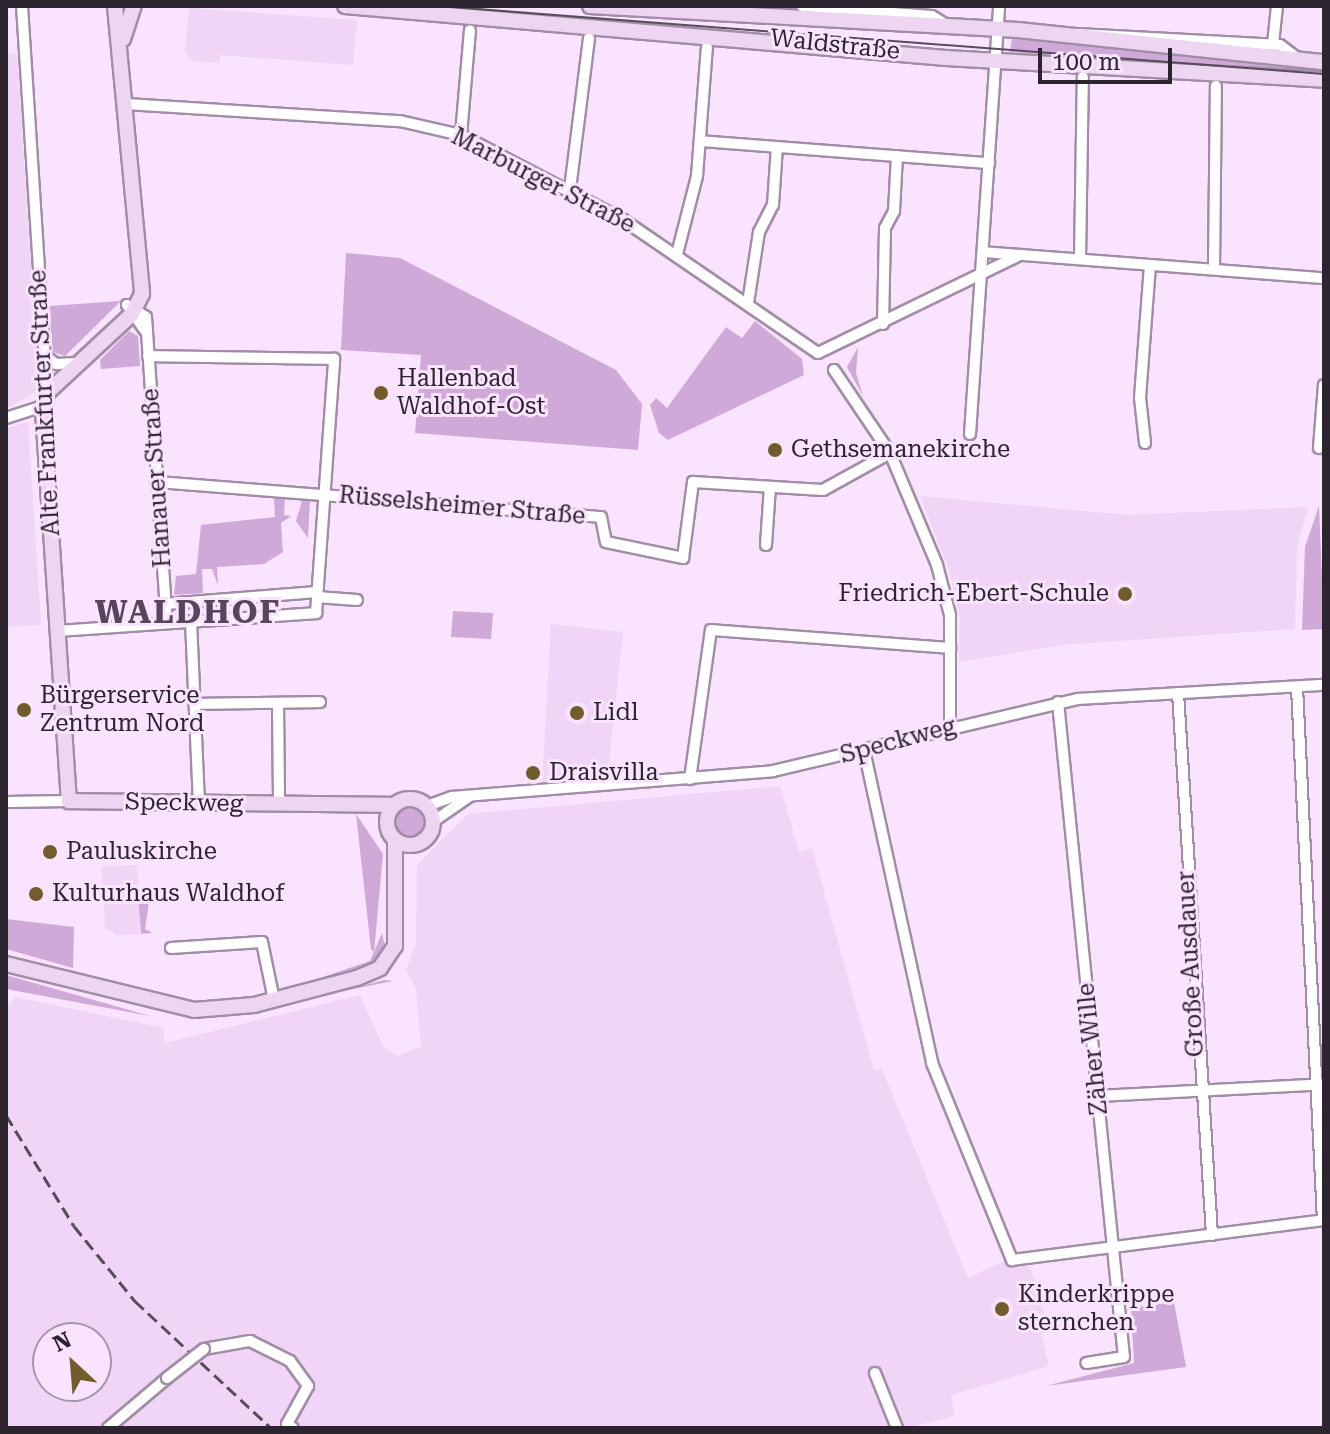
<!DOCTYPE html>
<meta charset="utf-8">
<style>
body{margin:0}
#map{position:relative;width:1330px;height:1434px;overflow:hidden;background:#f9e3fe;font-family:"Roboto Serif",serif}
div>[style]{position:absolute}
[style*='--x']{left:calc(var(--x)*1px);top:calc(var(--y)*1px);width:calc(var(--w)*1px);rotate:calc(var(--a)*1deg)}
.built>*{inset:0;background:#f0d5f6}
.green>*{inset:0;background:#cfa9d7}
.round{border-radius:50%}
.roads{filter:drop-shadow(2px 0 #a18da6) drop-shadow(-2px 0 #a18da6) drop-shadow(0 2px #a18da6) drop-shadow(0 -2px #a18da6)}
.street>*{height:10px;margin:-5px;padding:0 5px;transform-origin:5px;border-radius:5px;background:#fff}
.secondary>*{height:14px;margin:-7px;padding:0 7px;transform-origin:7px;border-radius:7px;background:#eed6f3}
.secondary>.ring{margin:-7px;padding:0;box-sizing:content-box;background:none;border:14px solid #eed6f3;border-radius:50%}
.tram>*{height:2px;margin:-1px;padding:0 1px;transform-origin:1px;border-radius:1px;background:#574c59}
.rail>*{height:3px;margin-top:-1.5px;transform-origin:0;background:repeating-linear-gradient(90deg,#574c59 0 12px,transparent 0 18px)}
.bridges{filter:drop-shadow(2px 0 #a18da6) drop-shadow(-2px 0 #a18da6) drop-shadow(0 2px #a18da6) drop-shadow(0 -2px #a18da6)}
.street-bridge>*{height:10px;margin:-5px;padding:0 5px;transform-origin:5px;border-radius:5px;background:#fff}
.dots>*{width:22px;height:22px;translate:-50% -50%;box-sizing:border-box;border:4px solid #f9e3fe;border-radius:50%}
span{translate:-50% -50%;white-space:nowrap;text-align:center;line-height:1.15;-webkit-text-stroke:6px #f9e3fe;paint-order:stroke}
.street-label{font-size:24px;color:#2c242e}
.poi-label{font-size:24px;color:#2c242e}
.left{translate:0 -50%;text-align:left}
.right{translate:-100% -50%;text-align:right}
.district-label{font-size:32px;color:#57455b;font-weight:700;letter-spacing:2px}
.frame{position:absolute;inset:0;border:8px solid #2c242e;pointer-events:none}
.north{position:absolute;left:32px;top:1322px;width:80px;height:80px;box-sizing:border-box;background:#f9e3fe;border:2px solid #a797ab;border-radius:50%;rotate:334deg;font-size:22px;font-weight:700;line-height:32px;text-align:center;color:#2c242e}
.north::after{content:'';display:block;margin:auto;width:28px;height:36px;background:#725c2c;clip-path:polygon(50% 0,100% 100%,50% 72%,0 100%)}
.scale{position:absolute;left:1038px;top:48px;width:134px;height:36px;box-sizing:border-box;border:4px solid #2c242e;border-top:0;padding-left:10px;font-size:24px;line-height:28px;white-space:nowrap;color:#2c242e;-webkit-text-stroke:6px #f9e3fe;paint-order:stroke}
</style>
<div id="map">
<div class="built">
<div style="clip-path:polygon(189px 8px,357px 20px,353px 65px,220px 55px,219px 63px,193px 61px,185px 52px)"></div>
<div style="clip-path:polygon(6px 53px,17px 54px,39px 390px,6px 409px)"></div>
<div style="clip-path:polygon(28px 422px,41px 625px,6px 627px,6px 428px)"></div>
<div style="clip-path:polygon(920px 496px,1128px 515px,1308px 507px,1297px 547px,1295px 629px,1061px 645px,959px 662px,960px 617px,949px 570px)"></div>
<div style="clip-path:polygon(551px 624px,623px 632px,607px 780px,542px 785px)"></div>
<div style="clip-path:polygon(evenodd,780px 786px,799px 852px,812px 849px,874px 1071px,882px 1069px,968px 1278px,1006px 1260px,1030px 1267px,1050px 1331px,1041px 1334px,1049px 1366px,951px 1395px,955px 1416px,906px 1428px,6px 1428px,6px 1010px,16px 997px,163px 1028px,165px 1043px,360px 995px,384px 1048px,397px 1056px,421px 1047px,416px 988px,406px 971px,416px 941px,417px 865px,468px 814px,780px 786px,48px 1338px,96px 1338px,96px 1386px,48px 1386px,48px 1338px)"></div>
<div style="clip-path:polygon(137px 865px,140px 934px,116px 935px,105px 928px,102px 867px)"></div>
</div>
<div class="green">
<div style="clip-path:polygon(1012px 38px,1324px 67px,1324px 76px,1010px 52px)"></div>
<div style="clip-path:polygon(346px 253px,400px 258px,616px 370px,642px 404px,638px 450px,415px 433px,421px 355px,341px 350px)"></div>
<div style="clip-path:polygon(121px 301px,65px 356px,53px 352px,49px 306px)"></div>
<div style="clip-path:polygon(755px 321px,802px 359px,804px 375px,668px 440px,659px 433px,650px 405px,656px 398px,667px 408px,726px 327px,742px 338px)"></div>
<div style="clip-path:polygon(129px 331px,138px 336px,140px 366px,101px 369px,100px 360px)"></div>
<div style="clip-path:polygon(858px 347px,856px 373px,863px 396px,847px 367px)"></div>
<div style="clip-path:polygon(274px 498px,285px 498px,284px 515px,291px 516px,281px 523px,283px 552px,264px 564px,217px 567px,218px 585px,212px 569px,202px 569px,203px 593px,174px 595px,176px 576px,196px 574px,201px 525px,275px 517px)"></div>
<div style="clip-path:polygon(303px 498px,310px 499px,308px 538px,296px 521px)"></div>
<div style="clip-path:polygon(1319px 506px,1324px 629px,1302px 630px,1305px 547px)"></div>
<div style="clip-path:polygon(453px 611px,493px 613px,491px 639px,451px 637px)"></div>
<div class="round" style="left:394px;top:806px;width:32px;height:32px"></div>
<div style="clip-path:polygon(356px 814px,383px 854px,374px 952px,371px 949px)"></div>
<div style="clip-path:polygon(150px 895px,145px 929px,152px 933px,141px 934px,138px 896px)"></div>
<div style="clip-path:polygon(6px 919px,74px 927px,73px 968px,6px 949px)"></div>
<div style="clip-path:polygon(382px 933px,385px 947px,372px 963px,341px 977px,291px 988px,370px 961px)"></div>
<div style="clip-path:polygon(6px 975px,150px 1016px,6px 989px)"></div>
<div style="clip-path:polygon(384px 980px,393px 981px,294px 1001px,351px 989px)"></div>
<div style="clip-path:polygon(1174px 1302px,1186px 1367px,1046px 1386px,1134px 1363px,1131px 1308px)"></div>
</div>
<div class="roads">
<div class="street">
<div style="--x:22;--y:6;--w:388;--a:86.3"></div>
<div style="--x:802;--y:6;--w:130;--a:4.4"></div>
<div style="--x:932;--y:16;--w:19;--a:32"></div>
<div style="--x:1077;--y:34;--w:203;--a:3.1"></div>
<div style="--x:1280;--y:45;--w:21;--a:37"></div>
<div style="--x:1273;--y:44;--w:38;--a:-84"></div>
<div style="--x:126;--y:104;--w:275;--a:3.6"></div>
<div style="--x:400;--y:121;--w:63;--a:12.9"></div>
<div style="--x:461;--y:135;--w:182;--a:27.6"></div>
<div style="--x:622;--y:219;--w:237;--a:34.4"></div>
<div style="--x:818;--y:353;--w:225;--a:-25.9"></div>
<div style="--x:461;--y:135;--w:105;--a:-85.1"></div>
<div style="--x:700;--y:141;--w:290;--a:4.4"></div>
<div style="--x:570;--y:189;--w:152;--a:-82.8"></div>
<div style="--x:983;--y:252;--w:342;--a:4.4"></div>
<div style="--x:677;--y:254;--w:81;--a:-75.6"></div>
<div style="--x:697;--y:176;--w:129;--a:-85.6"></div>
<div style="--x:1080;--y:259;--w:182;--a:-89.1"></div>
<div style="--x:1214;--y:269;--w:183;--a:-89.4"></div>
<div style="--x:748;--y:303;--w:72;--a:-81.2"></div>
<div style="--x:759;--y:232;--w:30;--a:-63"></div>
<div style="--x:773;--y:205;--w:58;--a:-86.1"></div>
<div style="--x:883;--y:324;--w:96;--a:-88.8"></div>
<div style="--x:885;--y:228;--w:19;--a:-62"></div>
<div style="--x:894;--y:211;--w:55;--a:-86.9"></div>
<div style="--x:146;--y:332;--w:33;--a:-125"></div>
<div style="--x:127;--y:305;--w:22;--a:32"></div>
<div style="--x:146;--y:317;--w:307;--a:86.1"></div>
<div style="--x:44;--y:355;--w:15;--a:37"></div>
<div style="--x:56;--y:364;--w:21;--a:-3"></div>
<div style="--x:834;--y:370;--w:100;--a:56"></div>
<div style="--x:890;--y:453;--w:121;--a:67.2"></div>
<div style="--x:937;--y:565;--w:52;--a:75.4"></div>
<div style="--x:950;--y:615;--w:112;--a:90"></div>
<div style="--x:6;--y:418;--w:39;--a:-18"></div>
<div style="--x:970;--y:434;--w:429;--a:-86.1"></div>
<div style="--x:1145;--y:443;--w:45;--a:-96.3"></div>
<div style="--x:1140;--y:398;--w:133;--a:-85.7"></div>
<div style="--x:1319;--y:448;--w:63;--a:-85.5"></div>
<div style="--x:156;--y:482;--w:446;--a:4.5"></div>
<div style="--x:601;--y:517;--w:25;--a:79"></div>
<div style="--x:606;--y:542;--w:79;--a:11.7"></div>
<div style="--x:683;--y:558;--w:77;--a:-82.5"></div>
<div style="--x:693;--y:482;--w:130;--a:3.5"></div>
<div style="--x:823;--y:490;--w:77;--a:-28.9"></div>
<div style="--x:766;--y:545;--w:58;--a:-86.1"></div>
<div style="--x:317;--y:597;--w:40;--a:4.3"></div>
<div style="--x:165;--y:604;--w:152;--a:-4.5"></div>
<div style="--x:191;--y:621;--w:183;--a:87.5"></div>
<div style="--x:59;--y:631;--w:258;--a:-4"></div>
<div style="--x:316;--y:613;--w:255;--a:-85.9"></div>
<div style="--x:334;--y:359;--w:186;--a:-179.1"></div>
<div style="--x:1297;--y:687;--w:534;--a:87.21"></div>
<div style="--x:1178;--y:693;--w:543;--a:86.41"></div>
<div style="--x:1058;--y:702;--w:658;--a:84.25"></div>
<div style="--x:1124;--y:1357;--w:38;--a:171"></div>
<div style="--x:278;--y:703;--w:101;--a:89.4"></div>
<div style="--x:195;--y:704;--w:125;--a:-0.9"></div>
<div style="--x:864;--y:750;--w:320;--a:77.7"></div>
<div style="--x:932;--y:1063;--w:213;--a:67.9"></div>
<div style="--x:1012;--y:1260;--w:315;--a:-7.3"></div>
<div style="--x:690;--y:779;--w:150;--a:-82"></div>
<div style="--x:711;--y:630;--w:240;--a:4.3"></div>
<div style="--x:6;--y:802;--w:63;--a:-0.9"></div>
<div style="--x:427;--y:806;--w:27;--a:-20"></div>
<div style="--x:452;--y:797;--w:322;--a:-4.6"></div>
<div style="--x:773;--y:771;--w:313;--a:-13.3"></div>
<div style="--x:1078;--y:699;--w:246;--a:-3.3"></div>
<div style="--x:434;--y:821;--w:44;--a:-34.8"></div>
<div style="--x:171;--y:948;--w:91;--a:-3.8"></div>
<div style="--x:262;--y:942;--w:59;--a:78.3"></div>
<div style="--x:1098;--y:1096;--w:226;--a:-3"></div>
<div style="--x:204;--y:1349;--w:47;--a:-9.9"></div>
<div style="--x:250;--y:1341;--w:45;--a:26.6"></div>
<div style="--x:290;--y:1361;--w:31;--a:54"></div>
<div style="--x:308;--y:1386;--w:43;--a:118.9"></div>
<div style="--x:287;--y:1424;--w:7;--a:34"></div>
<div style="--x:875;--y:1373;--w:59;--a:68.2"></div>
<div style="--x:108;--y:1428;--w:77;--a:-40.3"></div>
</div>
<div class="secondary">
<div style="--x:115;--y:6;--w:289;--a:84.6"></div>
<div style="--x:142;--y:294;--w:22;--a:117"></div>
<div style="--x:132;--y:314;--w:116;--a:137.1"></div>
<div style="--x:47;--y:393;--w:18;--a:103"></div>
<div style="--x:43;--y:411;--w:391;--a:86.2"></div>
<div style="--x:69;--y:801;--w:325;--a:0.7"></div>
<div style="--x:345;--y:6;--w:603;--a:4.95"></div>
<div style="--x:946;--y:58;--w:379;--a:3.3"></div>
<div style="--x:590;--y:6;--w:429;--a:3.2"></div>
<div style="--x:1018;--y:30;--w:308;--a:6"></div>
<div style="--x:123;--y:39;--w:35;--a:-72"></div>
<div class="ring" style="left:387px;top:799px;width:32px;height:32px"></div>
<div style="--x:6;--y:964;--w:194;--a:13.7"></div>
<div style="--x:194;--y:1010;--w:60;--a:-4.8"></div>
<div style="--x:254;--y:1005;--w:106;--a:-14.7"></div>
<div style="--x:357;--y:978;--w:25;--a:-23"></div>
<div style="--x:380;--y:968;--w:27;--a:-56"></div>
<div style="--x:395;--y:946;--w:106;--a:-90"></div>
</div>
</div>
<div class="tram">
<div style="--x:438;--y:6;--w:889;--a:4.39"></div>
</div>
<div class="rail">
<div style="--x:6;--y:1115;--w:130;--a:58.5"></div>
<div style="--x:74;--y:1226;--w:97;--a:50.9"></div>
<div style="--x:135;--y:1301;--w:186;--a:43"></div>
</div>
<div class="bridges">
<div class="street-bridge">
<div style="--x:167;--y:1378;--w:47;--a:-38.1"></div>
</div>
</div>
<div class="dots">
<div style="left:381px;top:393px;background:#725c2c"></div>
<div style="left:775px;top:450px;background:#725c2c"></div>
<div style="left:1125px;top:594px;background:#725c2c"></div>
<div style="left:24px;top:710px;background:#725c2c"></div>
<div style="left:577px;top:713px;background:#725c2c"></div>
<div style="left:533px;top:773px;background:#725c2c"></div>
<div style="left:50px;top:852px;background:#725c2c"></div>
<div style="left:36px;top:894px;background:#725c2c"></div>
<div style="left:1002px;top:1309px;background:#725c2c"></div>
</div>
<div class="street-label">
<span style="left:835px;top:45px;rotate:6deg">Waldstraße</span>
<span style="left:543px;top:181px;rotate:27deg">Marburger Straße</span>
<span style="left:45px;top:403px;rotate:-93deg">Alte Frankfurter Straße</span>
<span style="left:157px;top:478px;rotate:-94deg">Hanauer Straße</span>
<span style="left:462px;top:506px;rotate:5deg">Rüsselsheimer Straße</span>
<span style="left:898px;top:741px;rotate:-15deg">Speckweg</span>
<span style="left:184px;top:803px;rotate:1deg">Speckweg</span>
<span style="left:1191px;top:964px;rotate:-93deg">Große Ausdauer</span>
<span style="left:1093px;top:1049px;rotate:-96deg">Zäher Wille</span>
</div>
<div class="poi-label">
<span class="left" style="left:397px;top:393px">Hallenbad<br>Waldhof-Ost</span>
<span class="left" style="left:791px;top:450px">Gethsemanekirche</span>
<span class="right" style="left:1109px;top:594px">Friedrich-Ebert-Schule</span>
<span class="left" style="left:40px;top:710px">Bürgerservice<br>Zentrum Nord</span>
<span class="left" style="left:593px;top:713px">Lidl</span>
<span class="left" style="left:549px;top:773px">Draisvilla</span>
<span class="left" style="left:66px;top:852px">Pauluskirche</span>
<span class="left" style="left:52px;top:894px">Kulturhaus Waldhof</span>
<span class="left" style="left:1018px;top:1309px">Kinderkrippe<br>sternchen</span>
</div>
<div class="district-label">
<span style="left:188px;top:612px">WALDHOF</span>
</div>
<div class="frame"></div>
<div class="north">N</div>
<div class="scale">100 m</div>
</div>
